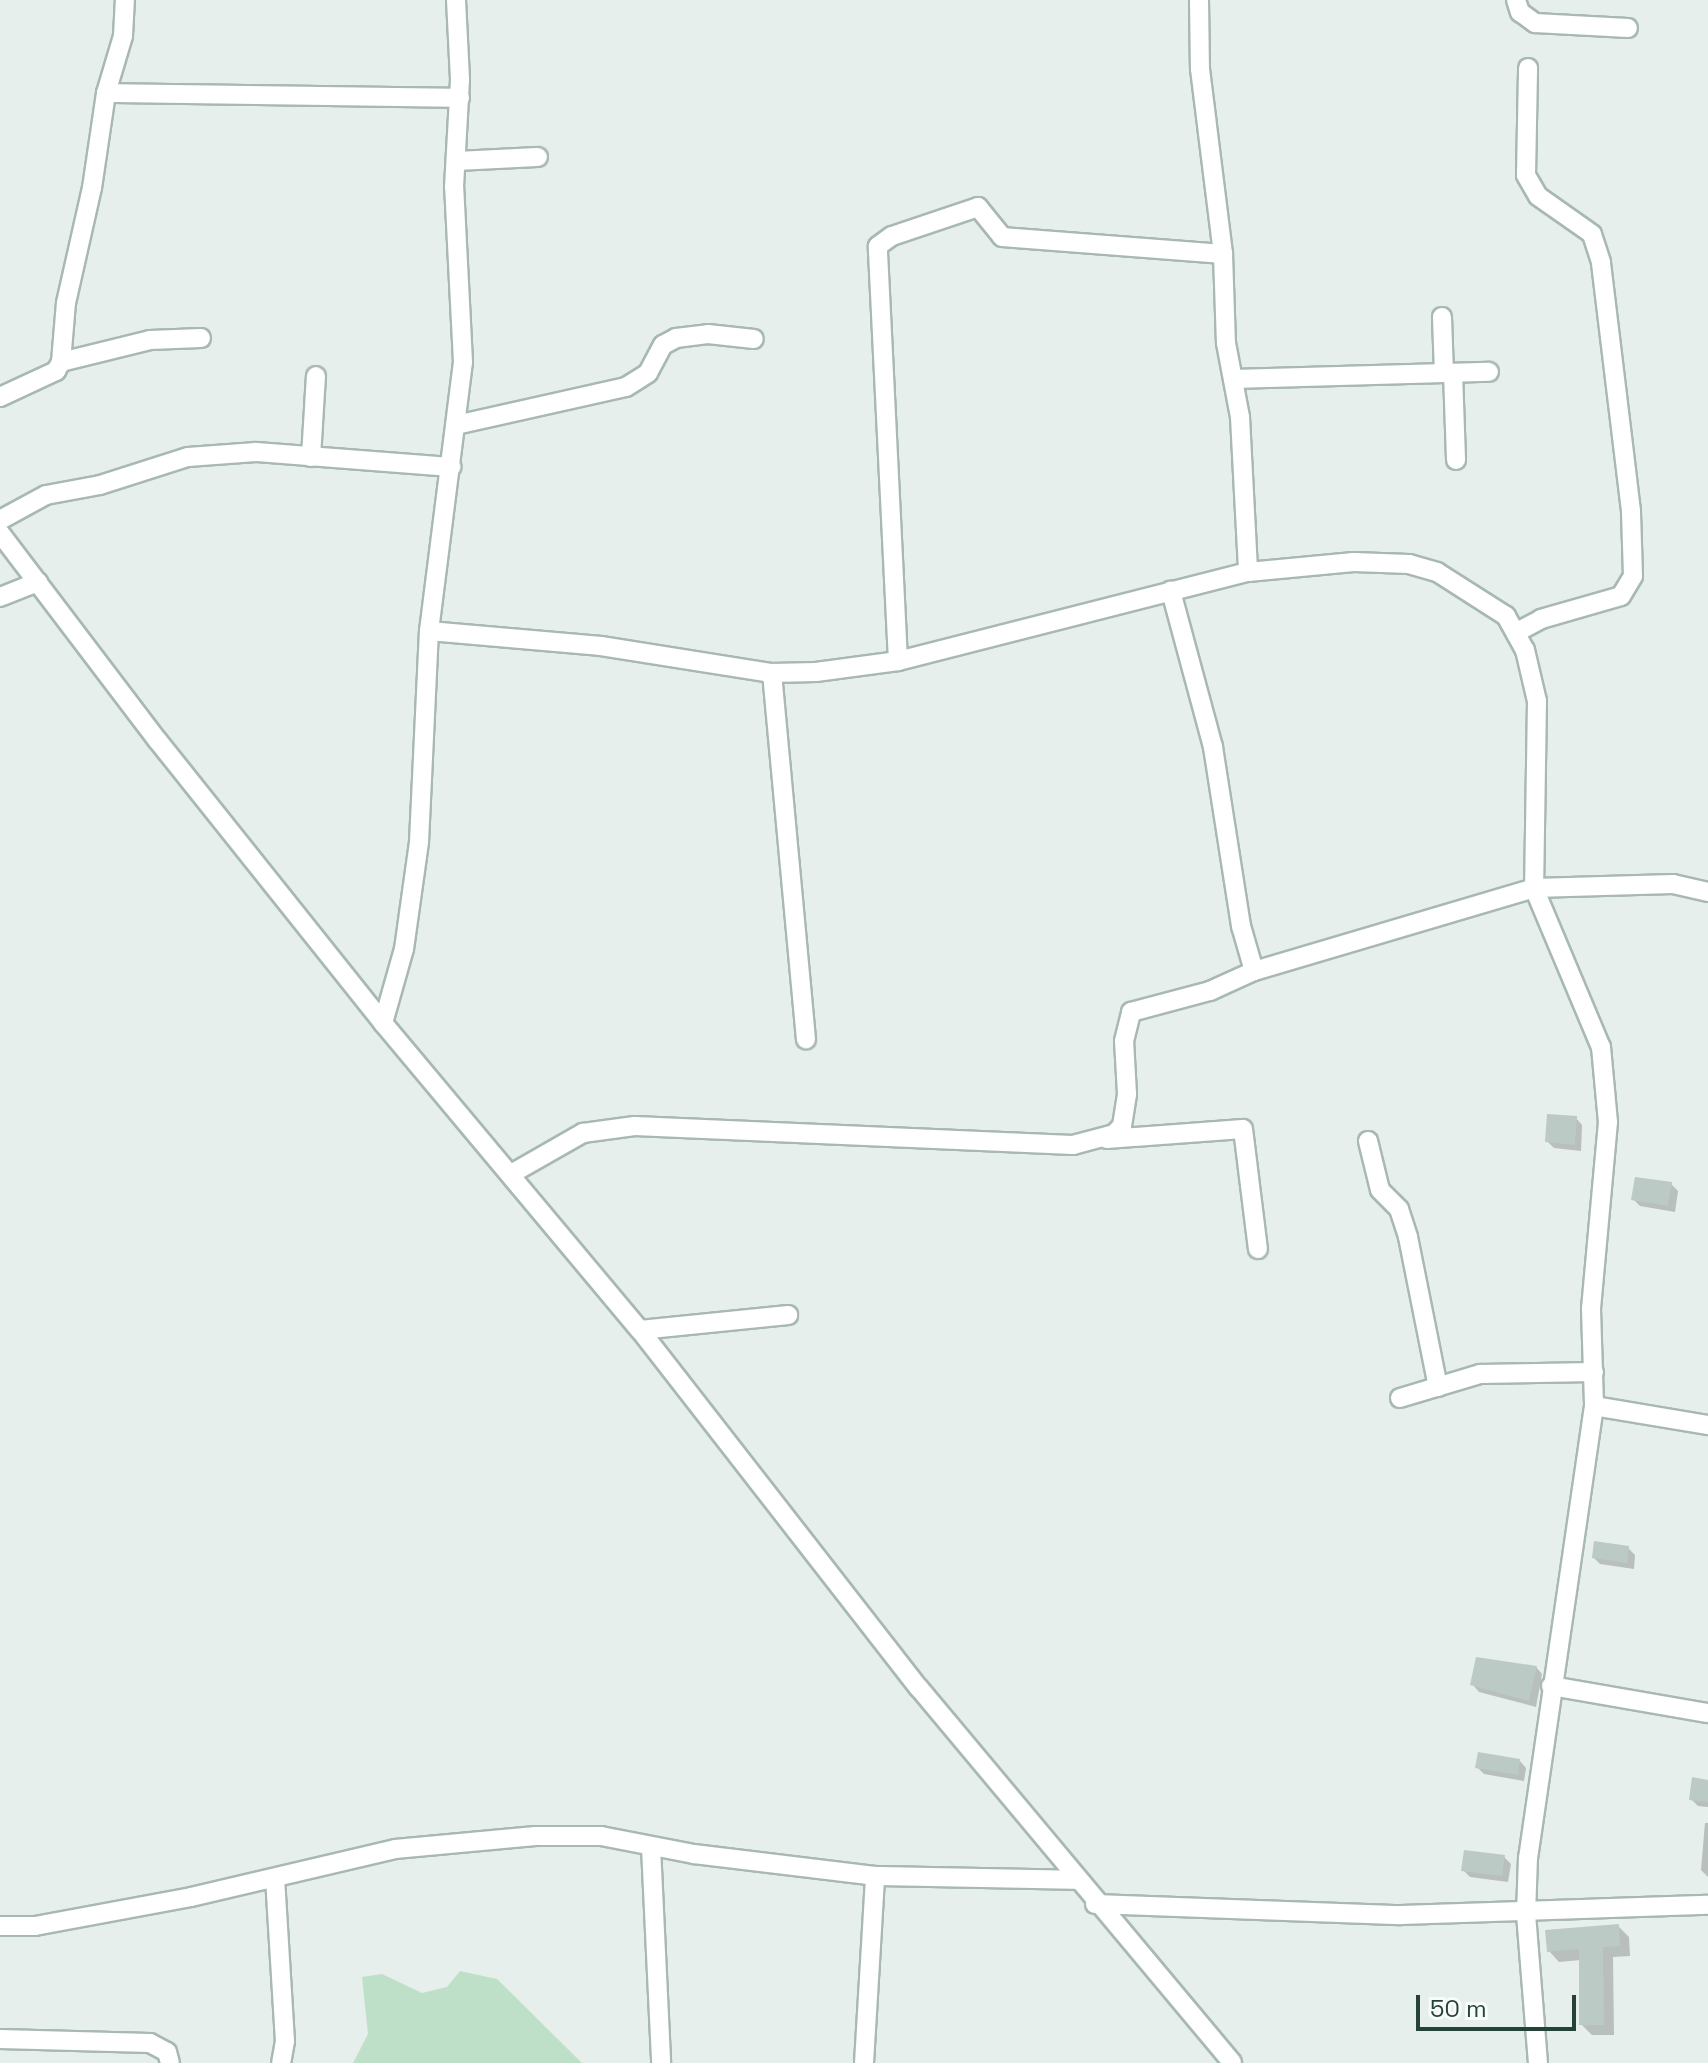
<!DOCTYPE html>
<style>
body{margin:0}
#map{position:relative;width:1708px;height:2063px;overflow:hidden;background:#e6efeb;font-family:"Space Grotesk",sans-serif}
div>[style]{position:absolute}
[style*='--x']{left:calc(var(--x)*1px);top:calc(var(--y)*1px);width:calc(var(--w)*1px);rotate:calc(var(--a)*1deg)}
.green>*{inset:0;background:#bfe0c8}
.shadow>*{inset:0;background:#0003}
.building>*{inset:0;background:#bbcac4}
.roads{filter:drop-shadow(2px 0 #a8b8b2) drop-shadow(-2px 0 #a8b8b2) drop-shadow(0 2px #a8b8b2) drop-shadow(0 -2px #a8b8b2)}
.street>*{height:18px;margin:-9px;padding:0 9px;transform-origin:9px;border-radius:9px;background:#fff}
span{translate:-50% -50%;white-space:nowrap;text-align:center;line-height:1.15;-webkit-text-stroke:6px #f7fbf9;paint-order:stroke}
.scale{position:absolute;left:1416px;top:1995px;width:160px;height:36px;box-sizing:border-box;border:4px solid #24423a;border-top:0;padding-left:10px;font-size:24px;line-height:28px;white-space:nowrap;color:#24423a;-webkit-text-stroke:6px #f7fbf9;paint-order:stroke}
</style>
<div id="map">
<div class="green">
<div style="clip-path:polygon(460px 1971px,497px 1979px,582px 2063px,353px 2063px,368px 2034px,362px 1977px,382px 1974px,422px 1993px,447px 1987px)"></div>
</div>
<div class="shadow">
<div style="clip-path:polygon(1576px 1118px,1582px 1125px,1581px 1151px,1554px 1148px,1547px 1141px)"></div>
<div style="clip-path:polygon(1671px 1184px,1678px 1191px,1675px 1212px,1640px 1206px,1633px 1199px)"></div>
<div style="clip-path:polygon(1628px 1548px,1635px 1555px,1634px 1569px,1600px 1564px,1594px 1558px)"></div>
<div style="clip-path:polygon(1536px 1667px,1542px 1674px,1536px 1707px,1479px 1692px,1473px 1685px)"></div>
<div style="clip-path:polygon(1520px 1761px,1526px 1768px,1524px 1781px,1484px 1774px,1477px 1767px)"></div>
<div style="clip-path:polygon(1708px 1782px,1708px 1807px,1698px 1806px,1691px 1799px)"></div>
<div style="clip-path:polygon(1705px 1823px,1708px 1823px,1708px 1877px,1701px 1870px)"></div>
<div style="clip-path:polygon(1504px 1857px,1511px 1864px,1508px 1882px,1470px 1877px,1463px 1870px)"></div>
<div style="clip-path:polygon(1618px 1926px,1629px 1937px,1630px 1956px,1613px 1957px,1614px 2035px,1592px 2035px,1581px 2024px,1581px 1960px,1559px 1962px,1549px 1951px)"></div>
</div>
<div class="building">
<div style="clip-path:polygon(1547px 1114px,1577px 1116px,1575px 1145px,1545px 1142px)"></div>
<div style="clip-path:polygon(1635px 1177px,1672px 1182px,1668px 1206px,1631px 1200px)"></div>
<div style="clip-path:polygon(1594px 1541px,1629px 1546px,1627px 1563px,1592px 1558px)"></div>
<div style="clip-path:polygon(1476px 1657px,1537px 1666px,1529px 1701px,1470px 1685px)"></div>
<div style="clip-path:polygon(1478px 1752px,1520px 1759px,1518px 1775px,1475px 1768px)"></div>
<div style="clip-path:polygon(1692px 1777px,1708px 1780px,1708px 1802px,1689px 1800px)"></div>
<div style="clip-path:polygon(1464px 1850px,1505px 1855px,1502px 1876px,1461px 1871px)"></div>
<div style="clip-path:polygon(1619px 1924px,1620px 1946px,1603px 1947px,1604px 2025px,1579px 2025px,1579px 1949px,1547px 1952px,1545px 1930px)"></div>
</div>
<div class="roads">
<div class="street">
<div style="--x:1199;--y:0;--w:69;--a:89.2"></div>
<div style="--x:1200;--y:69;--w:186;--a:82.9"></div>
<div style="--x:1223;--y:254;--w:89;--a:88.1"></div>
<div style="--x:1226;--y:343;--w:75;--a:79.3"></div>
<div style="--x:1240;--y:417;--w:155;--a:87"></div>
<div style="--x:1516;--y:0;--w:13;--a:72"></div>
<div style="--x:1520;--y:12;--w:19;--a:36"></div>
<div style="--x:1535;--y:23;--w:93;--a:3.1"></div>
<div style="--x:106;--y:93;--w:354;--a:0.8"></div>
<div style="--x:456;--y:161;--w:82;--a:-2.8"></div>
<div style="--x:1442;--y:317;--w:56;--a:88"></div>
<div style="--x:61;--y:362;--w:92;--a:-13.9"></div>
<div style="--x:150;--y:340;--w:51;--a:-2.2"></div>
<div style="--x:1453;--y:373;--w:87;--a:88"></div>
<div style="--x:1233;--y:379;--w:256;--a:-1.6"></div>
<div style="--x:0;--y:397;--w:62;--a:-24.9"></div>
<div style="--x:56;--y:371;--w:10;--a:-61"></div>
<div style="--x:61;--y:362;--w:59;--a:-85.2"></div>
<div style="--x:66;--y:303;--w:118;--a:-77.3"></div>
<div style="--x:92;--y:188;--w:96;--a:-81.6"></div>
<div style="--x:106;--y:93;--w:59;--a:-73.4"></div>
<div style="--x:123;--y:36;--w:36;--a:-87"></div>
<div style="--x:456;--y:425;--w:174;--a:-12.6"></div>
<div style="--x:626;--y:387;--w:26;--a:-32"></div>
<div style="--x:648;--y:373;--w:32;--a:-62"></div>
<div style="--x:663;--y:345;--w:15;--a:-28"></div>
<div style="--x:676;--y:338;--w:32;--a:-7"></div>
<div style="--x:708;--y:334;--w:46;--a:6.2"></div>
<div style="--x:311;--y:457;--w:81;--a:-86.5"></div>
<div style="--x:0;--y:520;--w:52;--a:-28.5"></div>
<div style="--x:46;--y:495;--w:55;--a:-10.5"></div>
<div style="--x:100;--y:485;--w:92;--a:-17.7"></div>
<div style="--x:188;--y:457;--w:68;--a:-4.2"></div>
<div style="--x:256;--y:452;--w:196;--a:4.4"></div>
<div style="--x:0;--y:533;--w:261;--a:52.8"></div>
<div style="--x:158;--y:741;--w:361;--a:51.4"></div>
<div style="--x:383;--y:1023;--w:400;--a:50.1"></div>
<div style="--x:640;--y:1330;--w:454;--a:52.1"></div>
<div style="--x:919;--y:1688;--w:488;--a:50.1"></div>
<div style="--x:0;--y:597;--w:41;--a:-21.5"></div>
<div style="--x:429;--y:631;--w:173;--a:5"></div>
<div style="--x:601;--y:646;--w:173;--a:9"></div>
<div style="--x:772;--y:673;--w:44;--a:-1.3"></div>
<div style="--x:816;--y:672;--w:83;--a:-7.6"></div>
<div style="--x:898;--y:661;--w:361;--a:-14.3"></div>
<div style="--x:1248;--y:572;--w:106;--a:-5.4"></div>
<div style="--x:1354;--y:562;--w:55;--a:2.1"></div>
<div style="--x:1409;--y:564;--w:29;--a:16"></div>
<div style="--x:1437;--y:572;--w:82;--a:32.5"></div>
<div style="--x:1506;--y:616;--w:39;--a:61"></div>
<div style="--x:1525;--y:650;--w:52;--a:76.8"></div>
<div style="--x:1537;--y:701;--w:187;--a:90.9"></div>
<div style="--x:1534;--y:888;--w:173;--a:67.2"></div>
<div style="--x:1601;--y:1047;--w:75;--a:84.7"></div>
<div style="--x:1608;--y:1122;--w:188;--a:95.2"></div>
<div style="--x:1591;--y:1309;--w:97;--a:88.2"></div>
<div style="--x:1594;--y:1406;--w:456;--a:98.3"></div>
<div style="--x:1528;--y:1857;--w:57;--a:92"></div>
<div style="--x:1526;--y:1914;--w:149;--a:85.4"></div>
<div style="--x:1517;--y:632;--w:27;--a:-28"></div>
<div style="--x:1541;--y:619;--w:83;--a:-16"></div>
<div style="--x:1621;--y:596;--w:23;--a:-59"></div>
<div style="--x:1633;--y:576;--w:65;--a:-91.8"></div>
<div style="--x:1631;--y:511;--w:251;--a:-96.9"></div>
<div style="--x:1601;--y:262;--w:29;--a:-108"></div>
<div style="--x:1592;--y:234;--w:66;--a:-144.9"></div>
<div style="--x:1538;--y:196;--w:24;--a:-120"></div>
<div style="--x:1526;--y:175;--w:107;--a:-88.9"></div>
<div style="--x:898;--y:661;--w:415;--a:-92.8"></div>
<div style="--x:878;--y:246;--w:17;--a:-36"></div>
<div style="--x:892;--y:236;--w:91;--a:-18.6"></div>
<div style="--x:978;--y:207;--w:38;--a:51"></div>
<div style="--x:1002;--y:237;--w:222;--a:4.4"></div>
<div style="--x:772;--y:673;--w:368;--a:84.7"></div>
<div style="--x:1254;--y:971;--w:292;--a:-16.5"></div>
<div style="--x:1534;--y:888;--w:139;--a:-1.6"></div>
<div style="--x:1673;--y:884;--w:36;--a:13"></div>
<div style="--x:383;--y:1023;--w:77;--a:-74.2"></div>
<div style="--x:404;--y:949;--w:108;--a:-82"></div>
<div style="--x:419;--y:842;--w:211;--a:-87.3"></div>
<div style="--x:429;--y:631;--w:271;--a:-82.8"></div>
<div style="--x:463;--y:362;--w:175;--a:-92.9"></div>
<div style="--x:454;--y:187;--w:108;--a:-86.8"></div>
<div style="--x:460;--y:79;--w:79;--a:-92.9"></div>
<div style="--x:1107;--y:1139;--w:136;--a:-4.2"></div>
<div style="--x:1243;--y:1129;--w:121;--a:82.9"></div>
<div style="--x:1368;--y:1141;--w:50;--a:76.2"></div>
<div style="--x:1380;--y:1190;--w:27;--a:45"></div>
<div style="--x:1399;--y:1209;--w:29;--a:72"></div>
<div style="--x:1408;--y:1237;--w:153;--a:78.7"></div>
<div style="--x:511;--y:1174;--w:83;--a:-29.7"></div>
<div style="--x:583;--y:1133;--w:52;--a:-7.7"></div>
<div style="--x:635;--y:1126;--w:438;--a:2.5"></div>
<div style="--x:1073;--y:1145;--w:42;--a:-15"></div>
<div style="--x:1114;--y:1134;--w:11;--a:-45"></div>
<div style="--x:1122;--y:1126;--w:32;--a:-81"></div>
<div style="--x:1127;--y:1094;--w:53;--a:-93.2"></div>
<div style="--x:1124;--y:1041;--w:30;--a:-76"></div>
<div style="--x:1131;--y:1012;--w:82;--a:-14.9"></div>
<div style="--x:1210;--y:991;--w:48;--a:-24.4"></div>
<div style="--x:1254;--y:971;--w:47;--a:-106.1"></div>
<div style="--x:1241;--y:926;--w:181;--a:-98.9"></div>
<div style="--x:1213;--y:747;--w:162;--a:-105.1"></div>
<div style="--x:640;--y:1330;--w:149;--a:-5.8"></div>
<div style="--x:1400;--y:1398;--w:84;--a:-16.7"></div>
<div style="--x:1480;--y:1374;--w:114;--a:-1"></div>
<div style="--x:1594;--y:1406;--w:116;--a:9.5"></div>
<div style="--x:1551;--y:1686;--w:159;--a:9.8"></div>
<div style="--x:651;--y:1847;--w:216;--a:87.3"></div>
<div style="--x:275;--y:1878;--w:163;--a:86.5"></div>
<div style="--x:285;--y:2041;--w:22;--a:100"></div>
<div style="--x:1095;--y:1904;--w:306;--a:2.1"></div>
<div style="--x:1401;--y:1915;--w:307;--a:-1.9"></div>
<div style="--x:0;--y:1926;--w:35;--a:0"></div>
<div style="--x:35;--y:1926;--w:159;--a:-10.5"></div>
<div style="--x:191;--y:1897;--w:210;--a:-13.2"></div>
<div style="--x:395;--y:1849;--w:141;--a:-5.3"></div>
<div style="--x:535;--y:1836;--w:66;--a:0"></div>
<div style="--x:601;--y:1836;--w:95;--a:11"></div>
<div style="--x:694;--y:1854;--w:182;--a:6.9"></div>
<div style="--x:875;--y:1876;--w:201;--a:1.1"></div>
<div style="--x:0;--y:2039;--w:150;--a:1.5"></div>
<div style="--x:150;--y:2043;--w:19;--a:28"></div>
<div style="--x:167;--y:2052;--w:11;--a:75"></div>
<div style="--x:864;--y:2063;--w:187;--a:-86.6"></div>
</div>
</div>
<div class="scale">50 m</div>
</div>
